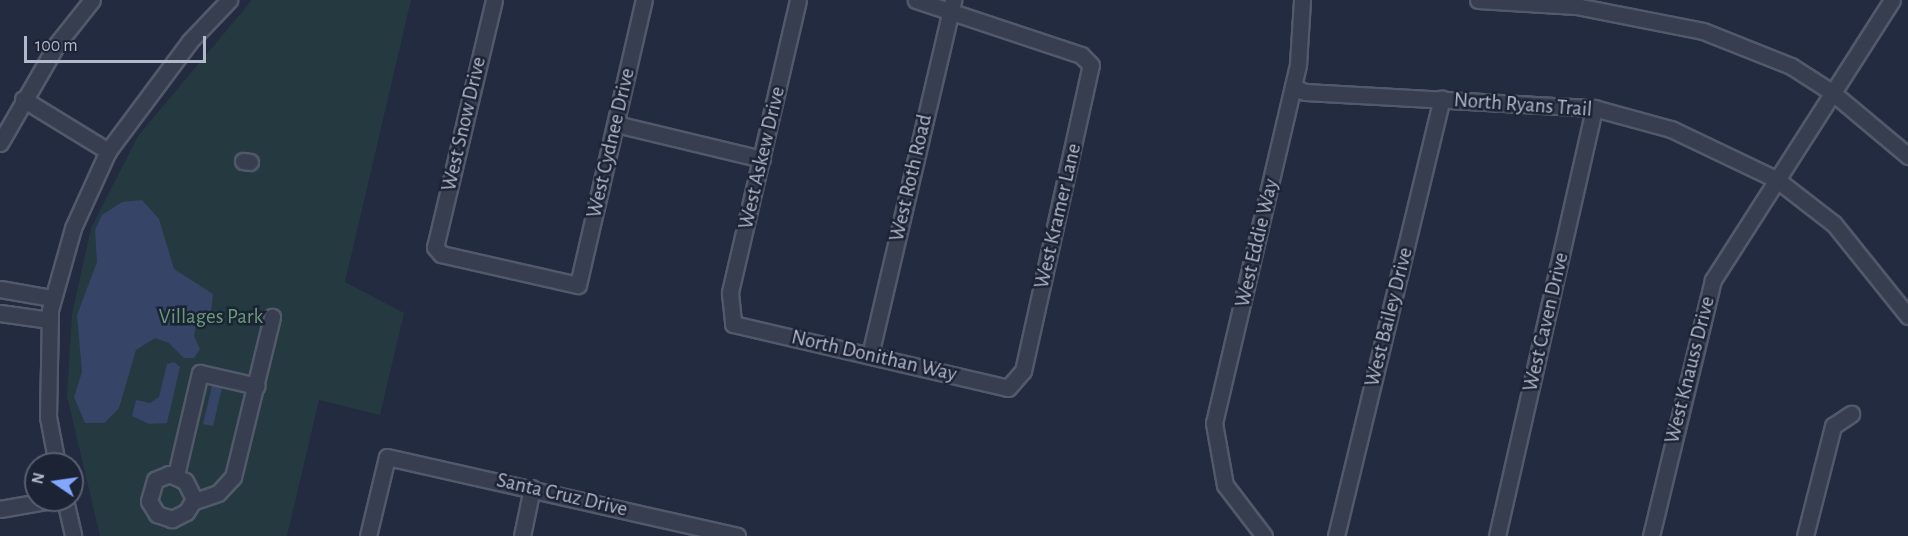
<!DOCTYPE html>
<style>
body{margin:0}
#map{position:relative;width:1908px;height:536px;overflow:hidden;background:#222b3f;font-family:"Alegreya Sans",sans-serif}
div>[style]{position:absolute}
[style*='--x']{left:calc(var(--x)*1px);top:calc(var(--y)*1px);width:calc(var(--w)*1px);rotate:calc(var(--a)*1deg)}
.green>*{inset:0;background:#243a40}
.water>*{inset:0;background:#354467}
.roads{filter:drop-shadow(2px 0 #51596a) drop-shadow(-2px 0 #51596a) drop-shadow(0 2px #51596a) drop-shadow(0 -2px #51596a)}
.minor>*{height:15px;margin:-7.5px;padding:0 7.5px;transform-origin:7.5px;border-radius:7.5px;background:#363e4f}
span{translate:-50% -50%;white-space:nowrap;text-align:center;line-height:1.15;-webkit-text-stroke:5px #1b2334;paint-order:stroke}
.street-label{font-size:21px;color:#b2b9ca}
.park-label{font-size:21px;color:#689c79}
.north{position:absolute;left:24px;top:452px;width:60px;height:60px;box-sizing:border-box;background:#1b2334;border:2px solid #575f70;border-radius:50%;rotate:283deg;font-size:16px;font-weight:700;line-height:24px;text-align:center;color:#b2b9ca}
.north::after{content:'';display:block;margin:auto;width:21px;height:27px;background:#83a6fe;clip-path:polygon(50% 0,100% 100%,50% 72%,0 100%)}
.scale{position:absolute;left:24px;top:36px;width:182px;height:27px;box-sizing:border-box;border:3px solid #b2b9ca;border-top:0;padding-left:8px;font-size:18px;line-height:21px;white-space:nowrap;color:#b2b9ca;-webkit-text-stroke:4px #1b2334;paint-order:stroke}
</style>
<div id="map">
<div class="green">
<div style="clip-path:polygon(252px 0,411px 0,345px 282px,404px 313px,380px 415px,319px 400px,287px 536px,100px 536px,67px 396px,72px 314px,91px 228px,138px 136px)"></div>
</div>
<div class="water">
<div style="clip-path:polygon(142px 200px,159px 219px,174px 269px,213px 294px,211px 313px,197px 320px,194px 336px,200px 349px,194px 358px,184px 358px,169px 343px,155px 338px,136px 350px,119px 408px,104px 423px,85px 423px,74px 397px,82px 372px,77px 315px,97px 262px,95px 230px,102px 215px,122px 202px)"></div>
<div style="clip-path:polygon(174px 362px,180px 367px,167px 423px,149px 424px,132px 416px,136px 400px,150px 403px,159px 397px,167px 364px)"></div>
<div style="clip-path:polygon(212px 386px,222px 388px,213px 426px,203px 424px)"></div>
</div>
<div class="roads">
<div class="minor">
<div style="--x:494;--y:0;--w:254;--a:103.4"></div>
<div style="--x:435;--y:247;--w:9;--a:49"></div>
<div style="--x:441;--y:254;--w:140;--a:12.8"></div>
<div style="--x:578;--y:285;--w:293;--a:-77"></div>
<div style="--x:798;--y:0;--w:301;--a:103.1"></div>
<div style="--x:730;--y:293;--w:31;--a:84"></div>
<div style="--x:733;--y:324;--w:282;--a:13.1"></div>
<div style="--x:1008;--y:388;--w:23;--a:-49"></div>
<div style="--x:1023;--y:371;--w:313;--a:-77.5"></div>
<div style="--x:1091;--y:65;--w:14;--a:-135"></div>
<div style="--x:1081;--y:55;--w:174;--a:-161.6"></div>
<div style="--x:1478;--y:0;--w:98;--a:3.5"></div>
<div style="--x:1576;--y:6;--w:129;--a:11.1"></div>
<div style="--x:1703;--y:31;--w:95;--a:21.7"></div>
<div style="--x:1791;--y:66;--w:50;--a:32.7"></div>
<div style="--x:1833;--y:93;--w:98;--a:40"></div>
<div style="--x:1293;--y:87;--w:13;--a:23"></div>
<div style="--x:1305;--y:92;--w:289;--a:3.2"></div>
<div style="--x:1594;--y:108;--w:80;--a:15.3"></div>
<div style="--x:1671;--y:129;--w:116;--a:25.5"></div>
<div style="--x:1776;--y:179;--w:73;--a:37.8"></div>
<div style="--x:1834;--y:224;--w:118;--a:51.2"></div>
<div style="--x:23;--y:99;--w:100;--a:31.5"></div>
<div style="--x:616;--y:124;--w:150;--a:13.5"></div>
<div style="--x:0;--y:143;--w:114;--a:-60.1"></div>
<div style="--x:57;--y:44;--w:56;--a:-51.5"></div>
<div style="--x:243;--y:161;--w:7;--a:8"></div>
<div style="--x:0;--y:289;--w:53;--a:9.8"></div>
<div style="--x:0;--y:313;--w:50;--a:8"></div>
<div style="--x:870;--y:355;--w:365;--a:-76.8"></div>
<div style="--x:57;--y:464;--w:48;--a:-100.8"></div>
<div style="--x:48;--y:417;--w:107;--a:-88.9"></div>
<div style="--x:50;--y:310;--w:85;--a:-74.3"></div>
<div style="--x:73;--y:228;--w:85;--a:-65.6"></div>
<div style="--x:108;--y:151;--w:137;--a:-53.3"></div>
<div style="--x:190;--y:41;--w:57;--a:-46.4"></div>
<div style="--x:176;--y:475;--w:105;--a:-76.8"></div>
<div style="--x:200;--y:373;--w:58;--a:12.8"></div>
<div style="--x:65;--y:500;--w:37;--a:77"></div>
<div style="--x:193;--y:501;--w:13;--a:122"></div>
<div style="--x:186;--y:512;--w:16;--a:153"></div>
<div style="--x:172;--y:519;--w:16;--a:-162"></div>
<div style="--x:157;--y:514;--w:15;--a:-122"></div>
<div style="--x:149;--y:501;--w:22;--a:-74"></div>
<div style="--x:155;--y:480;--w:15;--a:-23"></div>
<div style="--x:169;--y:474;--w:17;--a:24"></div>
<div style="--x:185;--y:481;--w:22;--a:63"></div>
<div style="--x:195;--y:501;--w:24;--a:-19"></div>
<div style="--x:218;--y:493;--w:22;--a:-47"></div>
<div style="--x:233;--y:477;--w:165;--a:-76.3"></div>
<div style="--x:0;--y:509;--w:53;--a:-9.8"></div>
<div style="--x:368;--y:536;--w:81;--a:-76.5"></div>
<div style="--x:387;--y:457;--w:359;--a:12.7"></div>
<div style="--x:522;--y:536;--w:49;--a:-78.2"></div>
<div style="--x:1264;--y:536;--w:64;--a:-127.4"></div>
<div style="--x:1225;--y:485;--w:63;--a:-100.1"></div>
<div style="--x:1214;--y:423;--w:369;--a:-76.8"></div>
<div style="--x:1298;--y:64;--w:64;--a:-86.4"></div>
<div style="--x:1336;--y:536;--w:450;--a:-76.4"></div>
<div style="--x:1497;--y:536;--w:439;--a:-77.2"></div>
<div style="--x:1651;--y:536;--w:263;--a:-76.4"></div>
<div style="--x:1713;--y:280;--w:332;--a:-57.4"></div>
<div style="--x:1805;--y:536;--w:114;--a:-75.7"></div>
<div style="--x:1833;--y:426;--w:22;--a:-34"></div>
</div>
</div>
<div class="street-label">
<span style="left:1523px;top:105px;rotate:4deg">North Ryans Trail</span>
<span style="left:464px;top:124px;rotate:-77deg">West Snow Drive</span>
<span style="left:611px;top:143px;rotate:-77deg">West Cydnee Drive</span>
<span style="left:762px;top:158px;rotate:-77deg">West Askew Drive</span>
<span style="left:911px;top:178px;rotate:-77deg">West Roth Road</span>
<span style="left:1058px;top:216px;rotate:-77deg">West Kramer Lane</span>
<span style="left:1257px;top:243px;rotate:-77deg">West Eddie Way</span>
<span style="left:1389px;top:317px;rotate:-76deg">West Bailey Drive</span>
<span style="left:1546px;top:322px;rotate:-77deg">West Caven Drive</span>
<span style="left:874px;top:356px;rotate:13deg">North Donithan Way</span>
<span style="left:1690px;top:370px;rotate:-76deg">West Knauss Drive</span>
<span style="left:562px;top:495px;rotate:13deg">Santa Cruz Drive</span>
</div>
<div class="park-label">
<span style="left:211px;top:317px">Villages Park</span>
</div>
<div class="north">N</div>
<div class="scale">100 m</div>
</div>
